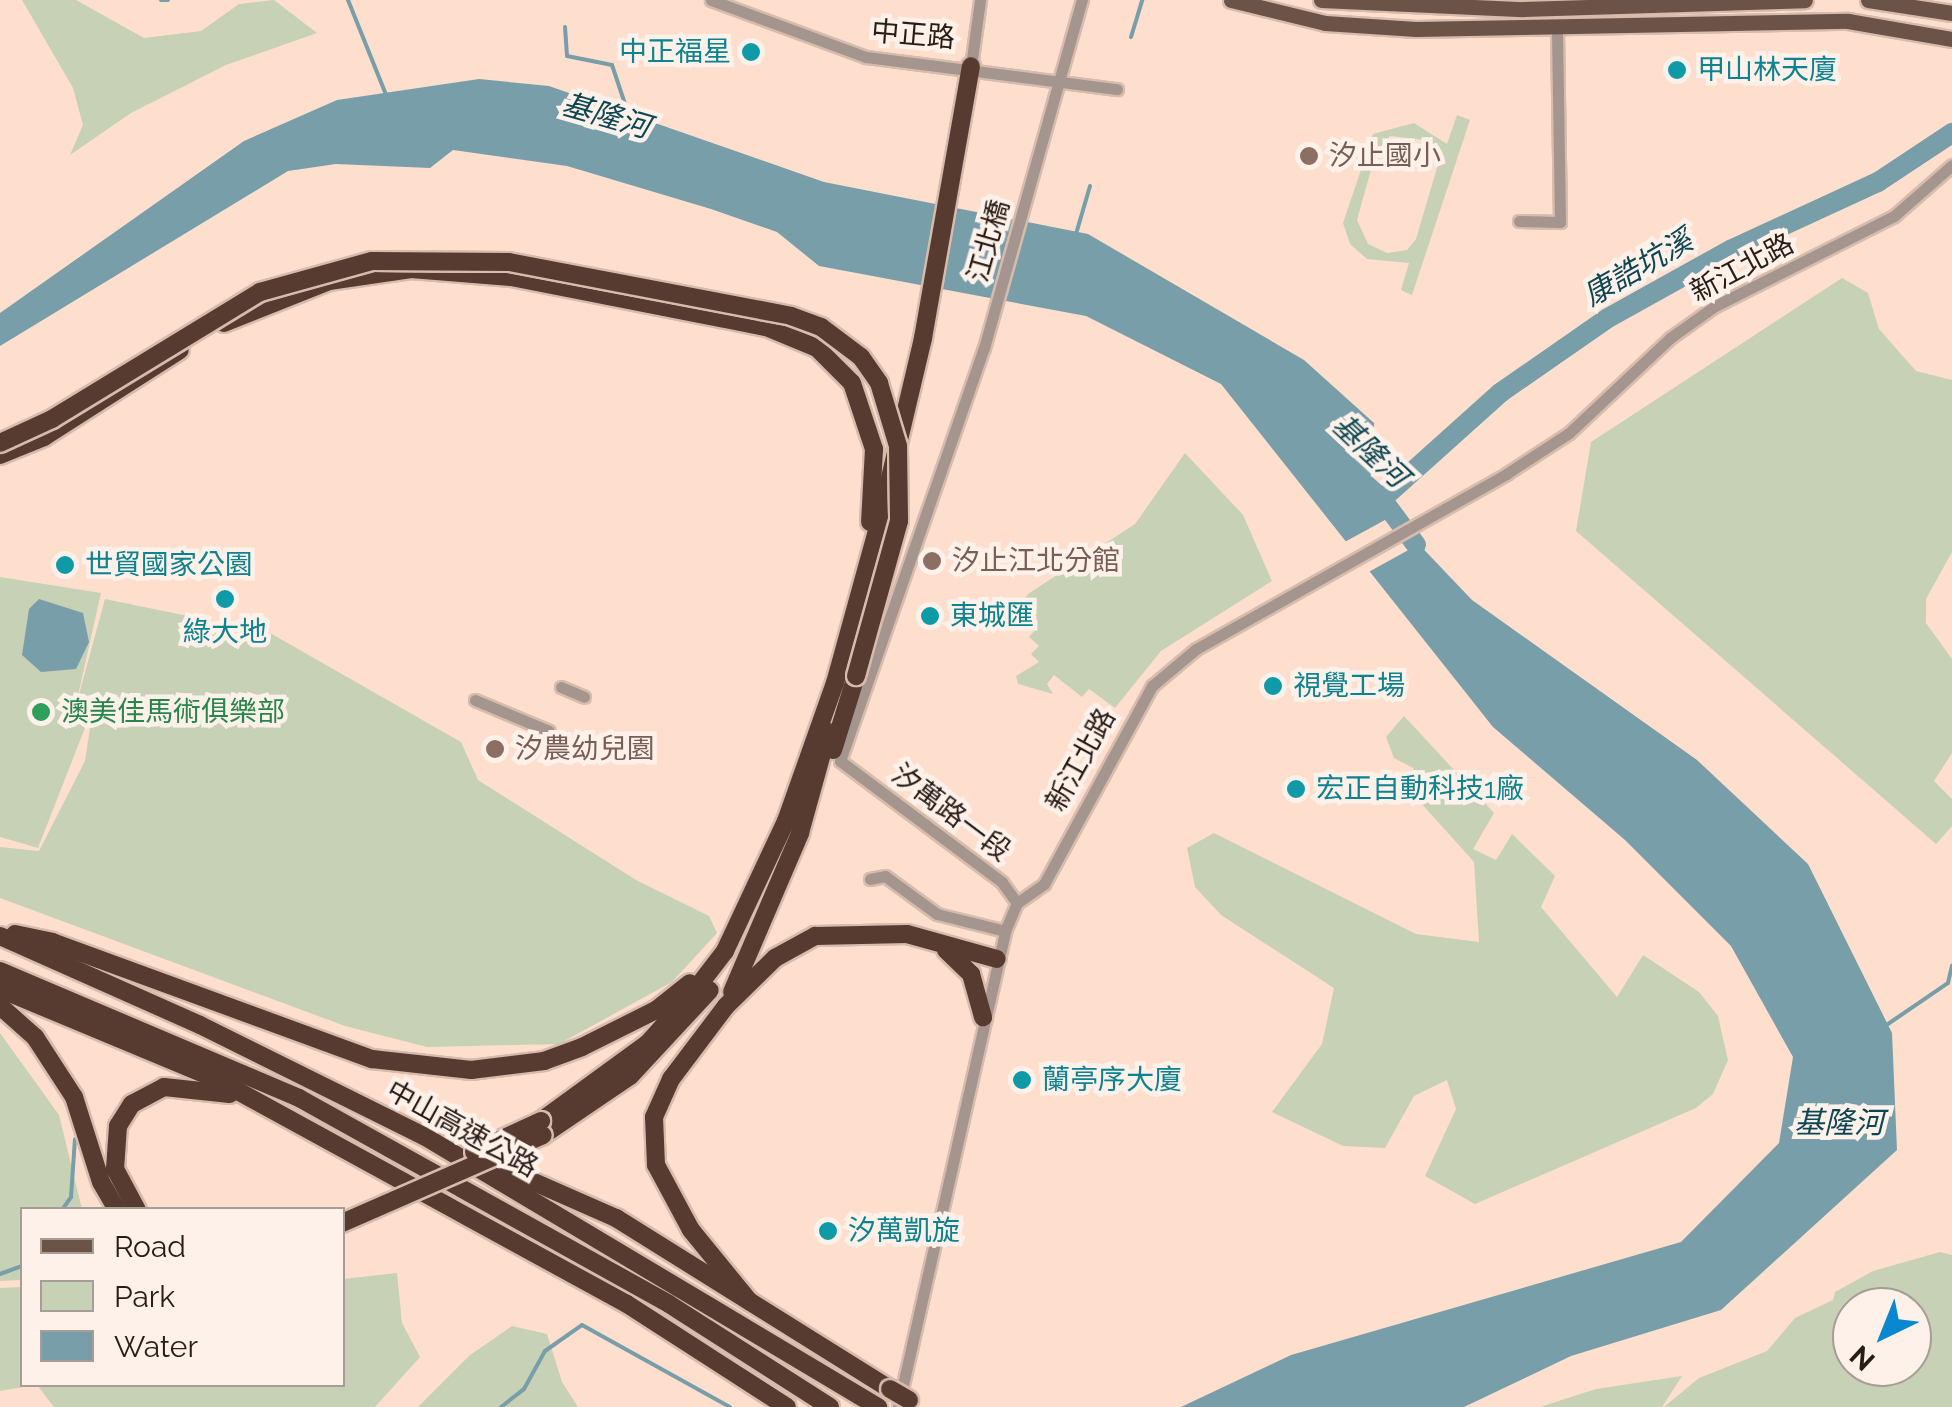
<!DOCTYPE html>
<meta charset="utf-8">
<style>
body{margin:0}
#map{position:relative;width:1952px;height:1407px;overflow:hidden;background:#fedfce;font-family:Raleway,"Noto Sans TC",sans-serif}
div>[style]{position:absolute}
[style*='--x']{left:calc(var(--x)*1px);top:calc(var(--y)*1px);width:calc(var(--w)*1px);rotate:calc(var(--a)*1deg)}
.green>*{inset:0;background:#c7d1b6}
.water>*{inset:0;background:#789ea9}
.pier>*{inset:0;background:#fedfce}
.stream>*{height:4px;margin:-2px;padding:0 2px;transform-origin:2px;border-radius:2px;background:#789ea9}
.river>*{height:20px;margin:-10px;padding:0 10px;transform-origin:10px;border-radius:10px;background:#789ea9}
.roads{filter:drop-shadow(2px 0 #d7bcad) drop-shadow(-2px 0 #d7bcad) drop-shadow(0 2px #d7bcad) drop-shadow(0 -2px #d7bcad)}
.minor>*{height:11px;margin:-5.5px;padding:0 5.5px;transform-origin:5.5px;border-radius:5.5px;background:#a4958f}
.major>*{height:15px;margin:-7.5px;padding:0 7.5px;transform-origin:7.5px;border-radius:7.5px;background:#6c5348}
.highway>*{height:18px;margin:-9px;padding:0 9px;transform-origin:9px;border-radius:9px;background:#583b30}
.bridges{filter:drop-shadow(2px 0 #d7bcad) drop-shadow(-2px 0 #d7bcad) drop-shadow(0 2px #d7bcad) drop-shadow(0 -2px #d7bcad)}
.highway-bridge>*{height:18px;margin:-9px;padding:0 9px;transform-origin:9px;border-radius:9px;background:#583b30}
.dots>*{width:28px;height:28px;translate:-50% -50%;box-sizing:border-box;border:5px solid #fdf1ea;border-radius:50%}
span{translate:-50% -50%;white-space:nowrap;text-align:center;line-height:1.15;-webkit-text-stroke:9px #fdf1ea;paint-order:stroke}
.street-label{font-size:28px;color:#281d17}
.culture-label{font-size:28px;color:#0d838f}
.right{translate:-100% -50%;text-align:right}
.left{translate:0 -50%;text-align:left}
.education-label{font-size:28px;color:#785e54}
.leisure-label{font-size:28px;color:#27864d}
.water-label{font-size:30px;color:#0e4754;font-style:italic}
.legend{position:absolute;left:20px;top:1207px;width:325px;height:180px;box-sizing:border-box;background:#fdf1ea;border:2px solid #a89c96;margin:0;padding:12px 18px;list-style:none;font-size:30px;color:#281d17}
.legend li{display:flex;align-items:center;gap:20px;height:50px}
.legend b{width:50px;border:2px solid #a89c96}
.north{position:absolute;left:1832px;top:1287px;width:100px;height:100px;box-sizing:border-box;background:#fdf1ea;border:2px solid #a89c96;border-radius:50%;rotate:223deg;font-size:28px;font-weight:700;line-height:40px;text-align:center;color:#281d17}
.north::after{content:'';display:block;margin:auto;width:35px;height:45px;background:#0987cf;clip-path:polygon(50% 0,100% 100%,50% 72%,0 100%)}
</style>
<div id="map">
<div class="green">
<div style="clip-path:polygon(22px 0,76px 0,144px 38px,201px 31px,239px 4px,274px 0,317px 33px,226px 65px,131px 113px,70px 155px,83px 125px,73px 88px)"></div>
<div style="clip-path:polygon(evenodd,1457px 115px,1470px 120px,1412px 295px,1401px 290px,1409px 263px,1367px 259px,1350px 244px,1343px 223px,1373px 134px,1414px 123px,1447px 144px,1457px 115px,1390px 136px,1424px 140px,1439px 161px,1416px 239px,1407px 250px,1387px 253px,1368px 244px,1357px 220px,1376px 152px,1390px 136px)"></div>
<div style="clip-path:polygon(1842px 278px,1868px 293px,1879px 329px,1916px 371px,1952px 380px,1952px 552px,1926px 599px,1926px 623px,1952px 659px,1952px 753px,1934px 781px,1952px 799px,1952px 826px,1936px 844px,1576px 531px,1591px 442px)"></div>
<div style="clip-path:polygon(1185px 453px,1243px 515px,1272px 581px,1161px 651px,1115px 708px,1089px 689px,1082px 697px,1054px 675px,1047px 684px,1053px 694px,1018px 684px,1016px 676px,1039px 662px,1031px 654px,1039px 646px,1029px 637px,1036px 629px,1018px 609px,1028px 594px,1135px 524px)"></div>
<div style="clip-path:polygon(0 577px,101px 593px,75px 709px,105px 599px,270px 633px,461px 742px,478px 780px,636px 880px,709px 916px,717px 933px,672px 982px,559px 1044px,427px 1047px,345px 1026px,0 898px,0 847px,39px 851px,85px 761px,92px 715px,84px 712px,90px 715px,38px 848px,0 837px)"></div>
<div style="clip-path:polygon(1404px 716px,1494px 813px,1473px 849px,1496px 860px,1512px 834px,1555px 876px,1541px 907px,1617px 997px,1643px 955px,1699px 992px,1718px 1016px,1728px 1060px,1713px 1094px,1696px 1108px,1475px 1204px,1425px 1176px,1456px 1109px,1447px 1080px,1414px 1096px,1385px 1148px,1343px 1146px,1272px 1112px,1322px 1044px,1334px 988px,1221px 915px,1195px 887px,1187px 848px,1214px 833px,1416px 934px,1479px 942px,1474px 862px,1421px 803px,1413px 768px,1394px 758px,1386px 737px)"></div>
<div style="clip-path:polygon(0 1033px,59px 1115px,82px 1209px,22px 1210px,22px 1280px,0 1281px)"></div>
<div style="clip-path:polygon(evenodd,1940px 1252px,1952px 1255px,1952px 1407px,1664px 1407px,1699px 1378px,1767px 1351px,1795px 1318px,1833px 1300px,1835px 1292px,1873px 1271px,1940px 1252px,1852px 1307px,1912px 1307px,1912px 1367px,1852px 1367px,1852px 1307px)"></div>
<div style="clip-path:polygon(397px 1273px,402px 1323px,420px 1357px,375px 1407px,54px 1407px,37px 1385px,342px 1384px,343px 1279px)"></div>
<div style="clip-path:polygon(22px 1287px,22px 1384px,35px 1385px,0 1391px,0 1288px)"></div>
<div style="clip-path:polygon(512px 1326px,547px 1334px,562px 1382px,578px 1407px,418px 1407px,470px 1355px)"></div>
<div style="clip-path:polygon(1682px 1376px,1662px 1407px,1540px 1407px,1596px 1389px)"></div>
</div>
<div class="water">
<div style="clip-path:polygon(479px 79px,549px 86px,824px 182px,1088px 234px,1304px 360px,1374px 423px,1372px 495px,1472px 600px,1697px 760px,1808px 864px,1892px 1033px,1897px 1150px,1721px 1310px,1571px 1356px,1464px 1407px,1181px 1407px,1291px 1355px,1681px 1242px,1779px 1143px,1793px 1057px,1731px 946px,1625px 840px,1493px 727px,1221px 384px,1086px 316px,819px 266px,777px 232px,711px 209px,567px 166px,453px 150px,430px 168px,336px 164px,288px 171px,0 346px,0 313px,244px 141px,337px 100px)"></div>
<div style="clip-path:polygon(39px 599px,83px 613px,89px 642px,76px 669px,41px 672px,22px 655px,29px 609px)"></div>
</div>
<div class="pier">
<div style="clip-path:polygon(1396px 514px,1423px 542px,1365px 574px,1341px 544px)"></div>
</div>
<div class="stream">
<div style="--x:161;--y:0;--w:7;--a:0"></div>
<div style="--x:348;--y:0;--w:105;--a:68.1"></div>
<div style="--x:565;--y:27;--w:29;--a:86"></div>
<div style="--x:567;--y:56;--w:46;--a:11.3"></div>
<div style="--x:612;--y:65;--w:54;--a:71.6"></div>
<div style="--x:1131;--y:37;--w:39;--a:-73"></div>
<div style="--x:1076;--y:234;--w:50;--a:-73.7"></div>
<div style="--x:1885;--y:1026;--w:76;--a:-34.3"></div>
<div style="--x:1948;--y:983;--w:18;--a:-77"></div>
<div style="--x:62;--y:1210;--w:16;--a:-55"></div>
<div style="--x:71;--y:1197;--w:58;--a:-86.1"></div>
<div style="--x:0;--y:1274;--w:23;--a:-20"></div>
<div style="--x:501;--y:1407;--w:29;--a:-38"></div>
<div style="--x:524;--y:1389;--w:43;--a:-61.1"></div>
<div style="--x:545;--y:1351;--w:45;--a:-35.1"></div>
<div style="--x:582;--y:1325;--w:169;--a:29"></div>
</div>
<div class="river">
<div style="--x:1353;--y:473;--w:39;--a:42"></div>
<div style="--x:1382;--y:499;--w:57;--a:53.5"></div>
<div style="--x:1382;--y:499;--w:159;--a:-41.9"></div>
<div style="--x:1500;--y:393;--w:131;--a:-34.8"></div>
<div style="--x:1608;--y:318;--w:140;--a:-29.1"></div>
<div style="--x:1730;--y:250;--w:163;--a:-24.7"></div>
<div style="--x:1878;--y:182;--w:89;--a:-33.5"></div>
</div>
<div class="roads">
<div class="minor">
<div style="--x:711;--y:0;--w:165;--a:20.2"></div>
<div style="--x:866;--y:57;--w:253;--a:7.3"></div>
<div style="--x:971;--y:66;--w:67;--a:-82.2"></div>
<div style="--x:1519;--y:221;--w:41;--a:1.4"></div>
<div style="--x:1560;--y:222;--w:193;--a:-90.9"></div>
<div style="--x:561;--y:687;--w:25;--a:23"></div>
<div style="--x:475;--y:700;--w:80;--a:22.7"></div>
<div style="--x:870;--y:879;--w:15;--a:-11"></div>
<div style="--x:885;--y:876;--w:64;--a:36.2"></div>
<div style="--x:937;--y:914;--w:70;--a:14"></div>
<div style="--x:1017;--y:903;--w:26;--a:-126"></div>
<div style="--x:1002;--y:882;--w:202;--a:-143.2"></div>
<div style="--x:840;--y:761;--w:437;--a:-70.8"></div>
<div style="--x:984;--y:348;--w:362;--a:-74.3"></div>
<div style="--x:898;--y:1407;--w:488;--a:-77.3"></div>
<div style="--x:1005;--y:931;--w:30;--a:-67"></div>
<div style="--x:1017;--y:903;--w:33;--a:-35"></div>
<div style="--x:1044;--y:884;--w:226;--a:-61.4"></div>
<div style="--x:1152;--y:686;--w:57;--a:-40.1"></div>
<div style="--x:1196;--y:649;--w:356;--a:-29.4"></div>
<div style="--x:1506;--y:474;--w:75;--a:-33.1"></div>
<div style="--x:1569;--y:433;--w:139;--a:-43.2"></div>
<div style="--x:1670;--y:338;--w:55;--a:-35.4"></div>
<div style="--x:1715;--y:306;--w:200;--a:-26.7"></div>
<div style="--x:1894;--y:216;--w:77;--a:-41.3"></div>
</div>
<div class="major">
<div style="--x:1231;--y:0;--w:97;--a:13.7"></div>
<div style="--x:1325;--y:23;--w:91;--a:3.8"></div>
<div style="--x:1416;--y:29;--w:432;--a:-1.1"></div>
<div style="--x:1848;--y:21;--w:106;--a:9.8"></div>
<div style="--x:1321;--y:0;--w:202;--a:2.6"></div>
<div style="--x:1523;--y:9;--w:282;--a:-1.8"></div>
<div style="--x:1868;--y:0;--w:85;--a:8.8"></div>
</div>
<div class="highway">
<div style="--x:224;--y:323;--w:113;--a:-21.8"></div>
<div style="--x:329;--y:281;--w:83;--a:-8.3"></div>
<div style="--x:411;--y:269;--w:100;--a:4.6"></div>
<div style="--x:511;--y:277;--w:260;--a:11.1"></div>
<div style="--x:766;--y:327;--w:55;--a:22.4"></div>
<div style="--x:817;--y:348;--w:49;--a:45"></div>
<div style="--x:852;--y:383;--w:70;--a:71.6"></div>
<div style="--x:874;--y:449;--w:73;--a:93.1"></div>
<div style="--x:0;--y:455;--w:48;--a:-22.2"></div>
<div style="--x:44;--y:437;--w:161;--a:-32.6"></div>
<div style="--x:833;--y:750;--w:77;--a:-72.7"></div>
<div style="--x:15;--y:934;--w:38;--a:12"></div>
<div style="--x:52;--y:942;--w:341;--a:20.1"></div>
<div style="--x:372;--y:1059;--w:100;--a:6.3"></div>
<div style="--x:471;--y:1070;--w:74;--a:-7"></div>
<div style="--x:544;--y:1061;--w:40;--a:-20.2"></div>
<div style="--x:582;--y:1047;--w:83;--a:-26.6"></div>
<div style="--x:656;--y:1010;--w:43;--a:-38.5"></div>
<div style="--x:0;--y:936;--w:219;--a:24"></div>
<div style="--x:200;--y:1025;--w:250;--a:26.4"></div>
<div style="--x:424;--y:1136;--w:529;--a:30.83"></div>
<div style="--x:946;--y:950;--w:35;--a:44"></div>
<div style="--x:971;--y:974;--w:45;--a:74.4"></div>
<div style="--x:0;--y:971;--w:325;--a:23"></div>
<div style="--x:299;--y:1098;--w:423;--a:29.1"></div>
<div style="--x:669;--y:1304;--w:191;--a:32.6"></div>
<div style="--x:0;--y:989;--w:232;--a:22.6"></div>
<div style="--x:214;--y:1078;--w:471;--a:28.7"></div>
<div style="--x:627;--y:1304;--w:190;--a:32.8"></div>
<div style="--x:732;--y:992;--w:173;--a:-66.8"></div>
<div style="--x:800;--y:833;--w:105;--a:-74.5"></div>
<div style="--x:0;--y:1006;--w:47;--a:41.5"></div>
<div style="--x:35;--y:1037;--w:72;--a:57"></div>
<div style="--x:74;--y:1097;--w:89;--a:72.4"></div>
<div style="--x:101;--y:1182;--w:32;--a:60"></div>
<div style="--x:541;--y:1121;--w:132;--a:-36.1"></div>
<div style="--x:648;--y:1043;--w:66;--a:-48.1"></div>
<div style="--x:692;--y:994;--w:54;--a:-52.5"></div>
<div style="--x:725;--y:951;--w:144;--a:-64.9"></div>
<div style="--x:786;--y:821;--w:146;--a:-70.5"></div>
<div style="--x:835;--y:683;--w:173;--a:-74.6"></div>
<div style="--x:881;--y:516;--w:183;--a:-76.7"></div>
<div style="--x:923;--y:338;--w:276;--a:-80"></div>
<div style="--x:543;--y:1135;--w:105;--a:-34.1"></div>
<div style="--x:630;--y:1076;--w:117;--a:-47.1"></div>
<div style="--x:477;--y:1157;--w:152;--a:23.7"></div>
<div style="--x:616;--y:1218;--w:323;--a:32"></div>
<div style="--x:137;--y:1210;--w:47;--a:-118.2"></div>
<div style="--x:115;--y:1169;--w:43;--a:-86"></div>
<div style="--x:118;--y:1126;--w:26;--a:-58"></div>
<div style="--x:132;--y:1104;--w:36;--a:-28"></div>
<div style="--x:164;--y:1087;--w:66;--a:6.1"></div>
<div style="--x:749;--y:1301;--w:92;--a:-129.2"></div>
<div style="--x:691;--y:1230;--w:74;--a:-118.3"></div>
<div style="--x:656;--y:1165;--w:48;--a:-92.4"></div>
<div style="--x:654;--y:1117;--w:42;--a:-65.9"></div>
<div style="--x:671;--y:1079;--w:91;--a:-53"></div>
<div style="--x:726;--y:1006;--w:69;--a:-44.4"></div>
<div style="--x:775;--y:958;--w:46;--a:-28.8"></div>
<div style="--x:815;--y:936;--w:92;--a:-1.2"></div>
<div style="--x:907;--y:934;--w:93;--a:15.5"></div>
</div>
</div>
<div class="bridges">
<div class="highway-bridge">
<div style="--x:0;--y:443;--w:57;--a:-24.8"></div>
<div style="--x:52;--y:419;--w:244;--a:-31.4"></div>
<div style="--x:260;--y:292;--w:116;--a:-15.5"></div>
<div style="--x:372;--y:261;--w:137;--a:0.4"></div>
<div style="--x:509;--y:262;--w:287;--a:10.8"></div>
<div style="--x:791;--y:316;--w:32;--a:20"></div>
<div style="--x:821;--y:327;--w:50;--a:36.9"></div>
<div style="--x:861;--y:357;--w:32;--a:55"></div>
<div style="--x:879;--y:383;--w:66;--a:73.2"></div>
<div style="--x:898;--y:446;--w:75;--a:89.2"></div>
<div style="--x:899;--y:521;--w:161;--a:105.5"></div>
<div style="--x:474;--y:1152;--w:74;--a:-24.8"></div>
<div style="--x:342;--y:1223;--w:219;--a:-23.6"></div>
<div style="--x:890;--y:1389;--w:22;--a:30"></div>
</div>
</div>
<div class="dots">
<div style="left:751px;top:52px;background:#0f9aa8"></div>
<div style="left:1677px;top:70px;background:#0f9aa8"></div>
<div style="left:1309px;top:156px;background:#8d6e63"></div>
<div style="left:932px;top:561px;background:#8d6e63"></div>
<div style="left:65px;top:565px;background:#0f9aa8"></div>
<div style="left:225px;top:599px;background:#0f9aa8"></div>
<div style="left:930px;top:616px;background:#0f9aa8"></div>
<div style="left:1273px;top:686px;background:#0f9aa8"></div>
<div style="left:41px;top:712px;background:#2e9e5b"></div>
<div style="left:495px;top:749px;background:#8d6e63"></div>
<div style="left:1296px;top:789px;background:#0f9aa8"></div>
<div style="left:1022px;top:1080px;background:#0f9aa8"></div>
<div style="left:828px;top:1231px;background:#0f9aa8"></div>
</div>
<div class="street-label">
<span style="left:913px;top:35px;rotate:5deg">中正路</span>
<span style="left:989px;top:241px;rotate:-74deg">江北橋</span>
<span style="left:1742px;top:268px;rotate:-28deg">新江北路</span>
<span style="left:1081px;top:760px;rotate:-61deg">新江北路</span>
<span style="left:951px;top:813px;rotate:37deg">汐萬路一段</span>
<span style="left:462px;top:1129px;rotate:29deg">中山高速公路</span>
</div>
<div class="culture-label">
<span class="right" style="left:731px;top:52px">中正福星</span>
<span class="left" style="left:1697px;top:70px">甲山林天廈</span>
<span class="left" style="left:85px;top:565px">世貿國家公園</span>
<span class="left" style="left:950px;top:616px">東城匯</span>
<span style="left:225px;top:632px">綠大地</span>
<span class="left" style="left:1293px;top:686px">視覺工場</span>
<span class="left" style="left:1316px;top:789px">宏正自動科技1廠</span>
<span class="left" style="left:1042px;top:1080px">蘭亭序大廈</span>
<span class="left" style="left:848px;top:1231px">汐萬凱旋</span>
</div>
<div class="education-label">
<span class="left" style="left:1329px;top:156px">汐止國小</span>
<span class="left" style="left:952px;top:561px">汐止江北分館</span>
<span class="left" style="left:515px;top:749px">汐農幼兒園</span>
</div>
<div class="leisure-label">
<span class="left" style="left:61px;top:712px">澳美佳馬術俱樂部</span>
</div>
<div class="water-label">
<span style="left:606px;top:116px;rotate:16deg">基隆河</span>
<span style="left:1638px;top:268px;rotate:-30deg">康誥坑溪</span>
<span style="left:1370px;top:451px;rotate:43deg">基隆河</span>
<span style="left:1839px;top:1123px">基隆河</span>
</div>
<ul class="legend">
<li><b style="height:12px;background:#6c5348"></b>Road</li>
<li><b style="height:28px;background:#c7d1b6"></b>Park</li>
<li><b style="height:28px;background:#789ea9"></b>Water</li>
</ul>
<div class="north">N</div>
</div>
